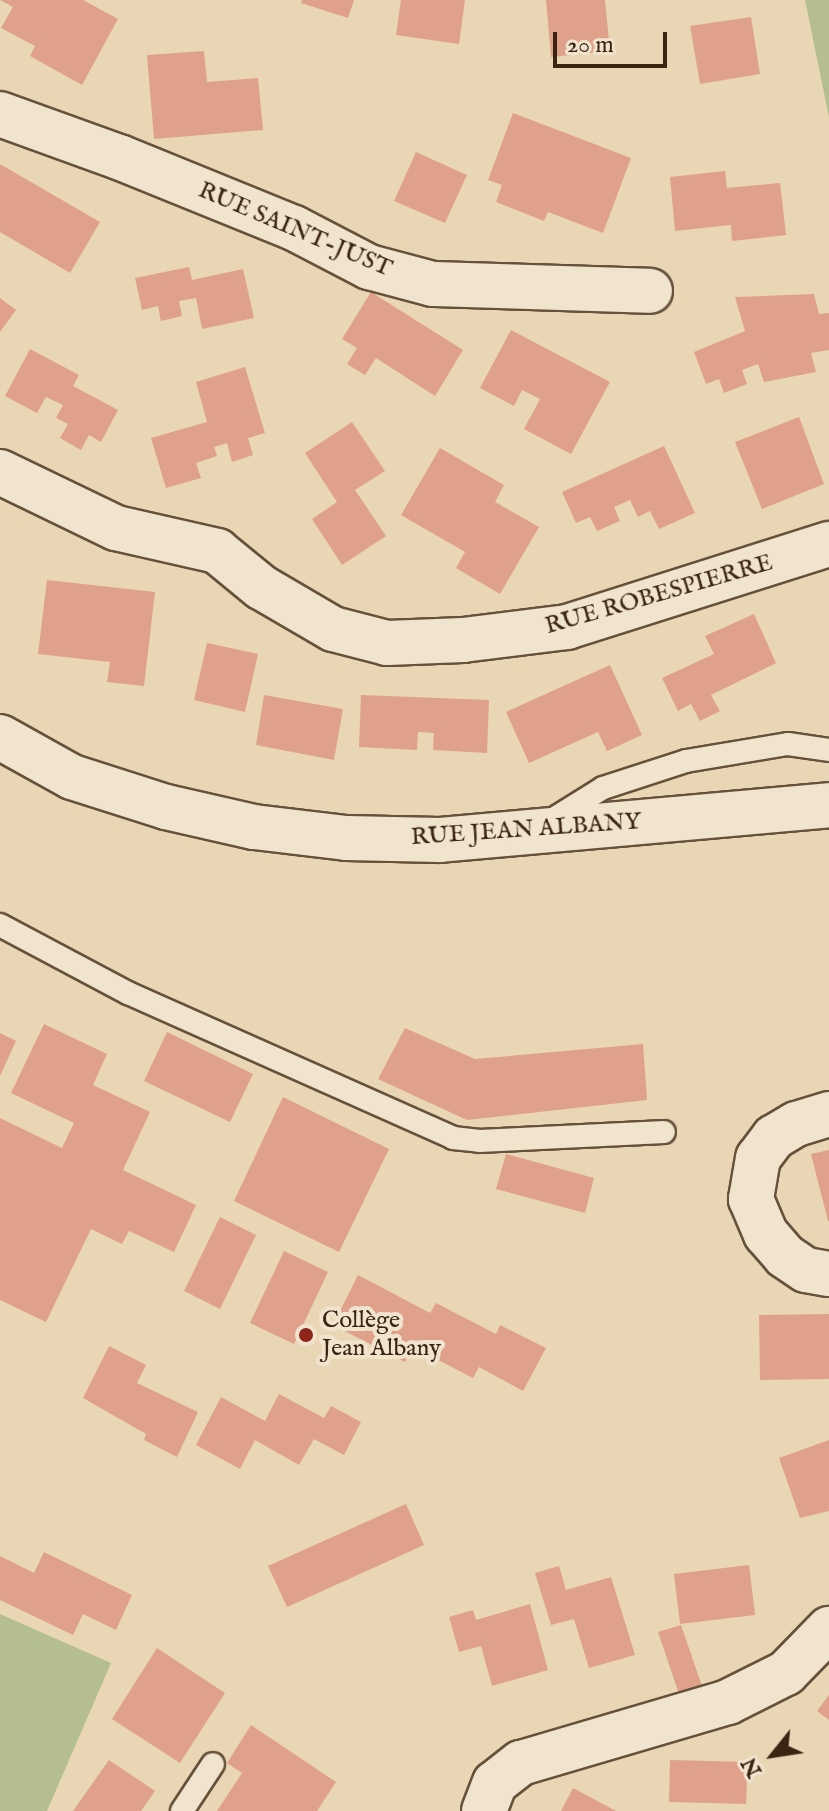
<!DOCTYPE html>
<meta charset="utf-8">
<style>
body{margin:0}
#map{position:relative;width:829px;height:1811px;overflow:hidden;background:#e9d6b4;font-family:"IM FELL English",serif}
div>[style]{position:absolute}
[style*='--x']{left:calc(var(--x)*1px);top:calc(var(--y)*1px);width:calc(var(--w)*1px);rotate:calc(var(--a)*1deg)}
.green>*{inset:0;background:#b5be8e}
.building>*{inset:0;background:#e0a18b}
.roads{filter:drop-shadow(2px 0 #66513a) drop-shadow(-2px 0 #66513a) drop-shadow(0 2px #66513a) drop-shadow(0 -2px #66513a)}
.lane>*{height:22px;margin:-11px;padding:0 11px;transform-origin:11px;border-radius:11px;background:#f1e4ce}
.street>*{height:44px;margin:-22px;padding:0 22px;transform-origin:22px;border-radius:22px;background:#f1e4ce}
.secondary>*{height:44px;margin:-22px;padding:0 22px;transform-origin:22px;border-radius:22px;background:#f1e4ce}
.dots>*{width:22px;height:22px;translate:-50% -50%;box-sizing:border-box;border:4px solid #f1e4ce;border-radius:50%}
span{translate:-50% -50%;white-space:nowrap;text-align:center;line-height:1.15;-webkit-text-stroke:8px #f1e4ce;paint-order:stroke}
.street-label{font-size:24px;color:#3a2512}
.poi-label{font-size:24px;color:#3a2512}
.left{translate:0 -50%;text-align:left}
.north{position:absolute;left:733px;top:1715px;width:80px;height:80px;-webkit-text-stroke:6px #f1e4ce;paint-order:stroke;rotate:240deg;font-size:22px;font-weight:700;line-height:32px;text-align:center;color:#3a2512}
.north::after{content:'';display:block;margin:auto;width:28px;height:36px;background:#3a2512;clip-path:polygon(50% 0,100% 100%,50% 72%,0 100%)}
.scale{position:absolute;left:553px;top:32px;width:114px;height:36px;box-sizing:border-box;border:4px solid #3a2512;border-top:0;padding-left:10px;font-size:24px;line-height:28px;white-space:nowrap;color:#3a2512;-webkit-text-stroke:6px #f1e4ce;paint-order:stroke}
</style>
<div id="map">
<div class="green">
<div style="clip-path:polygon(805px 0,829px 0,829px 117px)"></div>
<div style="clip-path:polygon(0 1614px,111px 1663px,47px 1811px,0 1811px)"></div>
</div>
<div class="building">
<div style="clip-path:polygon(0 0,83px 0,118px 19px,82px 85px,30px 56px,35px 46px,1px 28px,13px 7px)"></div>
<div style="clip-path:polygon(302px 0,354px 0,348px 18px,301px 3px)"></div>
<div style="clip-path:polygon(401px 0,465px 0,459px 44px,396px 35px)"></div>
<div style="clip-path:polygon(546px 0,605px 0,610px 51px,551px 57px)"></div>
<div style="clip-path:polygon(751px 17px,760px 74px,700px 84px,690px 26px)"></div>
<div style="clip-path:polygon(204px 51px,207px 82px,258px 78px,263px 130px,154px 139px,147px 55px)"></div>
<div style="clip-path:polygon(513px 113px,631px 158px,603px 233px,548px 212px,544px 221px,496px 202px,502px 185px,488px 180px)"></div>
<div style="clip-path:polygon(416px 152px,467px 175px,445px 223px,394px 201px)"></div>
<div style="clip-path:polygon(0 164px,100px 222px,70px 273px,0 232px)"></div>
<div style="clip-path:polygon(725px 171px,727px 188px,780px 183px,786px 235px,732px 241px,731px 225px,675px 231px,670px 177px)"></div>
<div style="clip-path:polygon(189px 267px,192px 280px,243px 269px,254px 318px,202px 329px,196px 298px,179px 301px,182px 316px,161px 321px,158px 306px,142px 310px,135px 278px)"></div>
<div style="clip-path:polygon(371px 292px,463px 350px,435px 396px,376px 358px,365px 375px,347px 364px,357px 348px,342px 339px)"></div>
<div style="clip-path:polygon(814px 294px,819px 314px,829px 313px,829px 350px,811px 353px,816px 372px,764px 382px,758px 364px,742px 370px,747px 384px,724px 393px,719px 379px,706px 384px,694px 352px,745px 331px,735px 297px)"></div>
<div style="clip-path:polygon(0 298px,16px 310px,0 332px)"></div>
<div style="clip-path:polygon(511px 330px,610px 382px,571px 454px,524px 429px,540px 399px,522px 390px,514px 406px,480px 388px)"></div>
<div style="clip-path:polygon(30px 349px,79px 375px,73px 386px,118px 410px,101px 442px,89px 435px,81px 450px,60px 438px,68px 424px,56px 418px,63px 405px,46px 397px,37px 413px,5px 396px)"></div>
<div style="clip-path:polygon(245px 367px,265px 433px,248px 438px,253px 455px,232px 462px,227px 443px,214px 447px,217px 456px,196px 463px,201px 478px,166px 488px,151px 438px,207px 422px,196px 382px)"></div>
<div style="clip-path:polygon(799px 417px,824px 484px,762px 509px,735px 442px)"></div>
<div style="clip-path:polygon(352px 422px,385px 471px,355px 490px,386px 536px,342px 565px,312px 519px,337px 502px,305px 453px)"></div>
<div style="clip-path:polygon(664px 446px,695px 513px,659px 529px,650px 511px,638px 517px,630px 500px,614px 507px,620px 521px,597px 531px,590px 517px,576px 523px,562px 492px)"></div>
<div style="clip-path:polygon(440px 448px,504px 485px,495px 502px,539px 527px,500px 594px,456px 568px,465px 552px,401px 515px)"></div>
<div style="clip-path:polygon(47px 580px,155px 592px,144px 686px,107px 682px,110px 662px,38px 654px)"></div>
<div style="clip-path:polygon(754px 614px,776px 663px,711px 695px,720px 711px,700px 721px,691px 704px,678px 711px,662px 678px,714px 654px,705px 636px)"></div>
<div style="clip-path:polygon(207px 643px,258px 654px,245px 712px,194px 700px)"></div>
<div style="clip-path:polygon(610px 665px,642px 735px,607px 751px,598px 732px,529px 763px,506px 712px)"></div>
<div style="clip-path:polygon(264px 695px,343px 709px,334px 760px,256px 745px)"></div>
<div style="clip-path:polygon(361px 695px,489px 700px,487px 753px,433px 750px,434px 733px,418px 732px,417px 750px,359px 747px)"></div>
<div style="clip-path:polygon(44px 1024px,107px 1054px,93px 1085px,150px 1112px,123px 1170px,196px 1205px,174px 1252px,129px 1231px,122px 1244px,91px 1229px,46px 1322px,0 1300px,0 1118px,62px 1148px,74px 1123px,11px 1093px)"></div>
<div style="clip-path:polygon(405px 1028px,475px 1059px,643px 1044px,647px 1100px,467px 1120px,378px 1079px)"></div>
<div style="clip-path:polygon(167px 1032px,253px 1074px,230px 1122px,144px 1081px)"></div>
<div style="clip-path:polygon(0 1033px,16px 1041px,0 1076px)"></div>
<div style="clip-path:polygon(283px 1097px,389px 1149px,339px 1252px,234px 1201px)"></div>
<div style="clip-path:polygon(829px 1150px,829px 1221px,828px 1221px,811px 1154px)"></div>
<div style="clip-path:polygon(506px 1154px,594px 1178px,585px 1213px,496px 1189px)"></div>
<div style="clip-path:polygon(220px 1217px,256px 1235px,220px 1309px,184px 1291px)"></div>
<div style="clip-path:polygon(284px 1251px,328px 1272px,294px 1344px,250px 1323px)"></div>
<div style="clip-path:polygon(358px 1275px,430px 1313px,436px 1303px,496px 1334px,500px 1325px,546px 1348px,523px 1391px,479px 1367px,473px 1378px,413px 1347px,405px 1362px,333px 1325px)"></div>
<div style="clip-path:polygon(829px 1314px,829px 1379px,760px 1380px,759px 1315px)"></div>
<div style="clip-path:polygon(109px 1346px,146px 1365px,137px 1383px,198px 1412px,177px 1457px,144px 1440px,146px 1434px,83px 1398px)"></div>
<div style="clip-path:polygon(279px 1394px,324px 1418px,331px 1406px,361px 1422px,344px 1455px,314px 1439px,299px 1465px,255px 1440px,240px 1469px,196px 1445px,221px 1397px,265px 1421px)"></div>
<div style="clip-path:polygon(829px 1440px,829px 1511px,800px 1518px,779px 1458px)"></div>
<div style="clip-path:polygon(406px 1504px,424px 1545px,287px 1607px,268px 1566px)"></div>
<div style="clip-path:polygon(44px 1552px,132px 1595px,116px 1630px,83px 1614px,73px 1635px,0 1600px,0 1556px,34px 1573px)"></div>
<div style="clip-path:polygon(749px 1565px,755px 1615px,680px 1624px,674px 1574px)"></div>
<div style="clip-path:polygon(559px 1566px,566px 1590px,611px 1577px,635px 1655px,589px 1668px,574px 1619px,551px 1625px,535px 1573px)"></div>
<div style="clip-path:polygon(530px 1604px,548px 1670px,492px 1686px,481px 1646px,459px 1652px,449px 1617px,473px 1610px,476px 1620px)"></div>
<div style="clip-path:polygon(681px 1625px,702px 1686px,679px 1694px,658px 1632px)"></div>
<div style="clip-path:polygon(157px 1648px,225px 1693px,180px 1763px,112px 1719px)"></div>
<div style="clip-path:polygon(829px 1695px,829px 1720px,817px 1711px)"></div>
<div style="clip-path:polygon(251px 1725px,336px 1782px,317px 1811px,217px 1811px,242px 1773px,227px 1763px)"></div>
<div style="clip-path:polygon(109px 1760px,155px 1791px,141px 1811px,73px 1811px)"></div>
<div style="clip-path:polygon(670px 1760px,748px 1762px,746px 1804px,669px 1802px)"></div>
<div style="clip-path:polygon(573px 1788px,616px 1811px,561px 1811px)"></div>
</div>
<div class="roads">
<div class="lane">
<div style="--x:550;--y:821;--w:62;--a:-31.9"></div>
<div style="--x:603;--y:788;--w:87;--a:-18"></div>
<div style="--x:686;--y:761;--w:103;--a:-9.5"></div>
<div style="--x:788;--y:744;--w:41;--a:8.3"></div>
<div style="--x:0;--y:925;--w:145;--a:28"></div>
<div style="--x:128;--y:993;--w:356;--a:24"></div>
<div style="--x:453;--y:1138;--w:27;--a:6"></div>
<div style="--x:480;--y:1141;--w:184;--a:-2.8"></div>
<div style="--x:182;--y:1811;--w:56;--a:-56.6"></div>
</div>
<div class="street">
<div style="--x:0;--y:114;--w:127;--a:19.9"></div>
<div style="--x:119;--y:157;--w:189;--a:22.1"></div>
<div style="--x:294;--y:228;--w:85;--a:27.5"></div>
<div style="--x:369;--y:267;--w:66;--a:14.9"></div>
<div style="--x:433;--y:284;--w:217;--a:1.8"></div>
<div style="--x:0;--y:472;--w:129;--a:25.8"></div>
<div style="--x:116;--y:528;--w:104;--a:12.8"></div>
<div style="--x:217;--y:551;--w:57;--a:39.3"></div>
<div style="--x:261;--y:587;--w:83;--a:30.3"></div>
<div style="--x:333;--y:629;--w:56;--a:14.5"></div>
<div style="--x:387;--y:643;--w:76;--a:-2.3"></div>
<div style="--x:463;--y:640;--w:105;--a:-7.1"></div>
<div style="--x:567;--y:627;--w:275;--a:-17.6"></div>
<div style="--x:829;--y:1114;--w:34;--a:163"></div>
<div style="--x:796;--y:1124;--w:26;--a:149"></div>
<div style="--x:774;--y:1137;--w:26;--a:127"></div>
<div style="--x:758;--y:1158;--w:42;--a:99.7"></div>
<div style="--x:751;--y:1199;--w:38;--a:67"></div>
<div style="--x:766;--y:1234;--w:29;--a:49"></div>
<div style="--x:785;--y:1256;--w:25;--a:34"></div>
<div style="--x:806;--y:1270;--w:23;--a:10"></div>
<div style="--x:484;--y:1811;--w:30;--a:-69"></div>
<div style="--x:495;--y:1783;--w:33;--a:-38"></div>
<div style="--x:521;--y:1763;--w:216;--a:-16.4"></div>
<div style="--x:728;--y:1702;--w:65;--a:-26.6"></div>
<div style="--x:786;--y:1673;--w:62;--a:-45.7"></div>
</div>
<div class="secondary">
<div style="--x:0;--y:737;--w:82;--a:29.1"></div>
<div style="--x:72;--y:777;--w:99;--a:17.7"></div>
<div style="--x:166;--y:807;--w:90;--a:12.8"></div>
<div style="--x:254;--y:827;--w:93;--a:6.8"></div>
<div style="--x:346;--y:838;--w:94;--a:1.2"></div>
<div style="--x:440;--y:840;--w:391;--a:-5.1"></div>
</div>
</div>
<div class="dots">
<div style="left:306px;top:1335px;background:#8f2418"></div>
</div>
<div class="street-label">
<span style="left:295px;top:230px;rotate:23deg">RUE SAINT-JUST</span>
<span style="left:659px;top:595px;rotate:-16deg">RUE ROBESPIERRE</span>
<span style="left:526px;top:830px;rotate:-4deg">RUE JEAN ALBANY</span>
</div>
<div class="poi-label">
<span class="left" style="left:322px;top:1335px">Collège<br>Jean Albany</span>
</div>
<div class="north">N</div>
<div class="scale">20 m</div>
</div>
